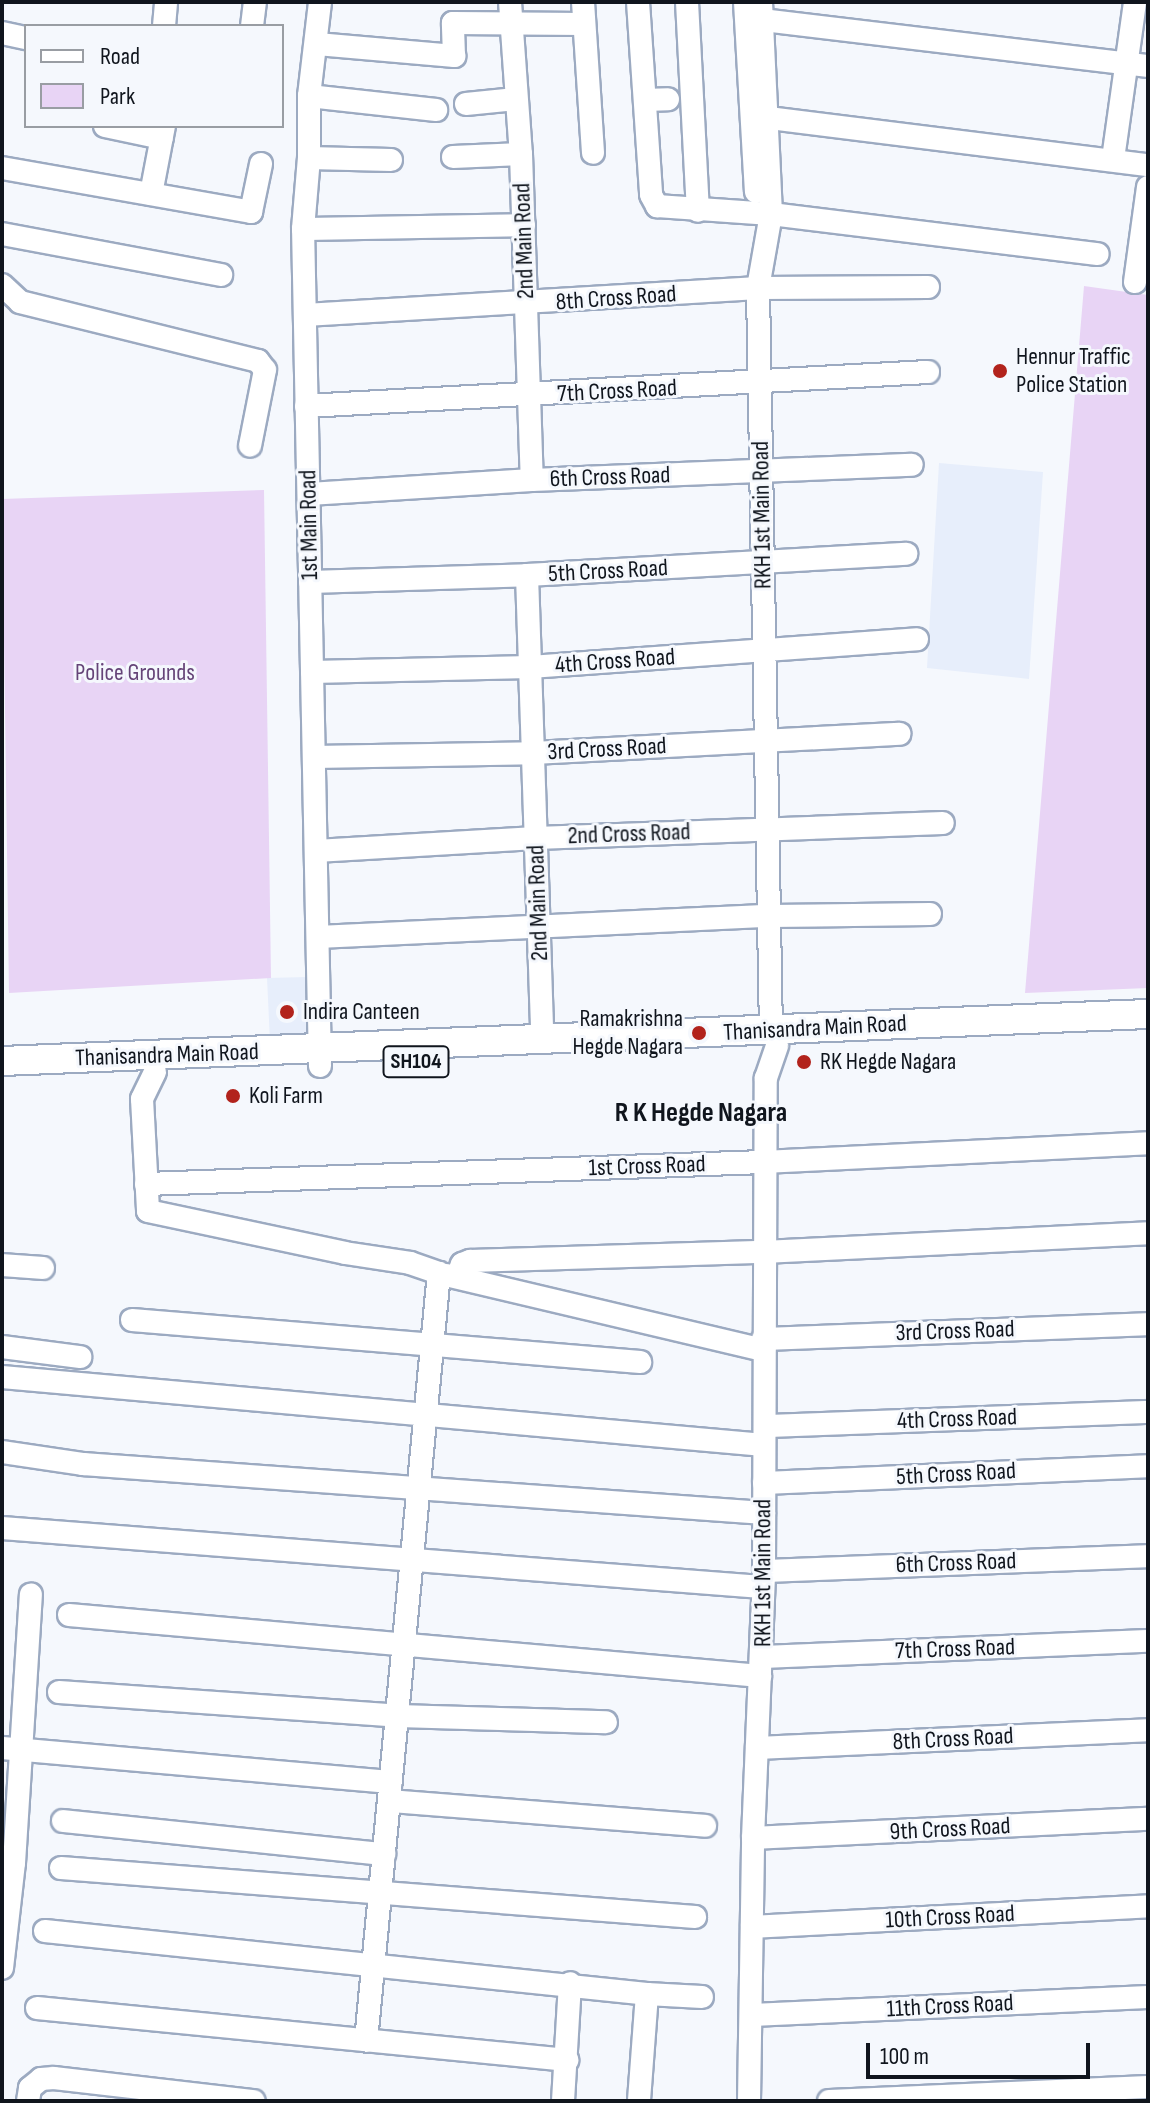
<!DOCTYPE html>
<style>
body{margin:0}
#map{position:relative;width:1150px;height:2103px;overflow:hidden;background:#f5f8fd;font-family:"Sofia Sans Condensed",sans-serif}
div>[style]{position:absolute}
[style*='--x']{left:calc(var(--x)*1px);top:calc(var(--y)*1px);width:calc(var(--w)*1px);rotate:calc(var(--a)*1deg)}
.built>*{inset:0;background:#e7eefb}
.green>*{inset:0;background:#e8d4f5}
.roads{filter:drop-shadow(2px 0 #9caac1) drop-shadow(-2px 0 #9caac1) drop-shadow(0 2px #9caac1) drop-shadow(0 -2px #9caac1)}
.minor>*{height:22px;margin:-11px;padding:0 11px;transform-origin:11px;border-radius:11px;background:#fff}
.major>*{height:28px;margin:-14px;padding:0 14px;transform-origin:14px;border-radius:14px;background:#fff}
.dots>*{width:22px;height:22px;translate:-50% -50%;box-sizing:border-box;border:4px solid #f5f8fd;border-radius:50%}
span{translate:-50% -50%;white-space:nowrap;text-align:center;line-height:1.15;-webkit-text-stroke:6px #f5f8fd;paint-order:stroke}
.shield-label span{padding:2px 6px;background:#f5f8fd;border:2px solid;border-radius:6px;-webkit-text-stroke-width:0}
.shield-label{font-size:22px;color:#10151d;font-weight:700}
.street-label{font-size:24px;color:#10151d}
.poi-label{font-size:24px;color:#10151d}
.left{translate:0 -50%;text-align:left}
.right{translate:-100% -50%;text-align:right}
.park-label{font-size:24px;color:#654478}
.quarter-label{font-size:28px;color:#10151d;font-weight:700}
.frame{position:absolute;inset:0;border:4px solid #10151d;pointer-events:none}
.legend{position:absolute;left:24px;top:24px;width:260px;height:104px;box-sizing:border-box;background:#f5f8fd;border:2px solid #999da3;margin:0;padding:10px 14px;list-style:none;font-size:24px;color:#10151d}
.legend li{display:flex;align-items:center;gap:16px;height:40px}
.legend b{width:40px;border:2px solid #999da3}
.scale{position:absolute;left:866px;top:2043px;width:224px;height:36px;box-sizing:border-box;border:4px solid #10151d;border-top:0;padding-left:10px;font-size:24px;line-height:28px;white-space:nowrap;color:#10151d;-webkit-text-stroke:6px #f5f8fd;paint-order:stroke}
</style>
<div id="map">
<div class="built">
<div style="clip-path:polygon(939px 463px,1043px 472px,1029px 679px,927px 668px)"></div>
<div style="clip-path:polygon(307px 977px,309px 1040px,270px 1042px,267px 978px)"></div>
</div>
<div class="green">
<div style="clip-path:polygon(1084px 286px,1148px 295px,1148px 988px,1025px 993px)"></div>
<div style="clip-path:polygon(264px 490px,271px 978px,9px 993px,2px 499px)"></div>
</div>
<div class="roads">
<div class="minor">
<div style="--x:510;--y:2;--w:152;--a:85.9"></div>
<div style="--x:521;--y:154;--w:326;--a:88.1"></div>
<div style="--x:583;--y:2;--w:151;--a:86.2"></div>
<div style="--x:638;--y:2;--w:193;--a:86.1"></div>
<div style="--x:651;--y:195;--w:13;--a:61"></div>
<div style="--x:657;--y:206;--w:114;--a:4"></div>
<div style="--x:771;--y:214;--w:329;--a:7"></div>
<div style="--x:687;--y:2;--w:209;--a:87"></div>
<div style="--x:745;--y:2;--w:190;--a:86.7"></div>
<div style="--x:761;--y:2;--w:212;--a:87.3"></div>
<div style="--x:771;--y:214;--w:75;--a:100"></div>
<div style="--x:758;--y:288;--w:742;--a:89"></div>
<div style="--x:762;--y:20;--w:389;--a:6.8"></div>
<div style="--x:164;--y:26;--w:24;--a:-85"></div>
<div style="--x:252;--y:26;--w:24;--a:-83"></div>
<div style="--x:2;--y:33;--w:25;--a:12"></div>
<div style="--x:317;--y:44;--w:138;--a:5"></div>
<div style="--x:454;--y:56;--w:33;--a:-92"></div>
<div style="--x:453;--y:23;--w:131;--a:0.4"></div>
<div style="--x:309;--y:96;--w:128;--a:6.3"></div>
<div style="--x:645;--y:100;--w:23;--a:-2"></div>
<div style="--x:466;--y:104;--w:50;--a:-5.7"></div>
<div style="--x:769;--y:118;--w:382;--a:7.1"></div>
<div style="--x:105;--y:126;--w:58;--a:11.9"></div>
<div style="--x:453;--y:157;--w:68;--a:-2.5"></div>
<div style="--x:309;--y:158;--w:82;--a:1.4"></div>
<div style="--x:1113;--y:159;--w:159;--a:-82"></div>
<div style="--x:2;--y:168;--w:253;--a:10"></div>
<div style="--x:251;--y:212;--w:49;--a:-78.2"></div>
<div style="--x:151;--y:194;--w:69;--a:-79.2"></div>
<div style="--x:303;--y:229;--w:221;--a:-1"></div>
<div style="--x:2;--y:234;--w:223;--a:10.6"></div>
<div style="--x:1135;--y:282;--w:96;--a:-82.2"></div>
<div style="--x:2;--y:285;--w:25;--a:43"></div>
<div style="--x:20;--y:302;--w:245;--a:13.9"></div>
<div style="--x:258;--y:361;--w:11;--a:52"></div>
<div style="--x:265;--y:370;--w:77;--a:101.2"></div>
<div style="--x:305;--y:315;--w:454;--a:-3.4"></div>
<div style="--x:758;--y:288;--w:170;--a:-0.3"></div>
<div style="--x:306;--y:406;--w:623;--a:-3.13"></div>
<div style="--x:309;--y:494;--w:223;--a:-3.6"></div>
<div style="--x:532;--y:480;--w:380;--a:-2.3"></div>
<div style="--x:527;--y:575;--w:463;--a:88.1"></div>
<div style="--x:310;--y:582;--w:217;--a:-1.8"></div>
<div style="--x:527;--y:575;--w:380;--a:-3.2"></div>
<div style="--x:312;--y:672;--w:218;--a:-1.3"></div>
<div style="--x:530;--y:667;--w:388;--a:-4.1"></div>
<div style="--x:314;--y:757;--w:219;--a:-1"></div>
<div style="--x:533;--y:753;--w:367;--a:-3"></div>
<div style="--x:316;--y:851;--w:220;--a:-3.4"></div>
<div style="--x:536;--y:838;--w:407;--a:-2.1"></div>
<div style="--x:318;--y:937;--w:451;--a:-2.7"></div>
<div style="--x:769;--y:916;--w:161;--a:-0.7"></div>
<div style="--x:320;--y:1066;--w:837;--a:-91.16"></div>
<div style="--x:303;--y:229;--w:71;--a:-85.2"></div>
<div style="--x:309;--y:158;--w:62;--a:-90"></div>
<div style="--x:309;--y:96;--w:95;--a:-83.3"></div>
<div style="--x:155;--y:1072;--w:30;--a:116"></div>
<div style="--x:142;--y:1099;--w:112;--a:86.9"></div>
<div style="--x:148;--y:1211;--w:201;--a:12"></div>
<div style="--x:345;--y:1253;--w:66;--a:8.7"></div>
<div style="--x:410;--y:1263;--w:31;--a:19"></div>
<div style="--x:439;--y:1273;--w:771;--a:95.43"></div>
<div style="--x:146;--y:1184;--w:618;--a:-2.04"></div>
<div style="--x:764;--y:1162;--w:384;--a:-2.8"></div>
<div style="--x:2;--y:1265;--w:41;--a:4.2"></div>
<div style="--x:446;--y:1275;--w:327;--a:13.3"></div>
<div style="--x:457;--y:1277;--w:14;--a:-69"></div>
<div style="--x:462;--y:1264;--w:9;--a:-21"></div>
<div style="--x:470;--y:1261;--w:294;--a:-1.8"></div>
<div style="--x:764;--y:1252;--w:384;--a:-2.8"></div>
<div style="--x:132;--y:1320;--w:510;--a:4.73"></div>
<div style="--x:763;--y:1339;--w:385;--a:-2.2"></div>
<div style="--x:2;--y:1347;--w:79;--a:7.3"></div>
<div style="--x:2;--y:1377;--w:765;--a:5.1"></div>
<div style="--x:766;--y:1426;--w:382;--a:-2.1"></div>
<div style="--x:2;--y:1452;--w:82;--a:8.4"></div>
<div style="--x:83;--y:1464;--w:683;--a:4.12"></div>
<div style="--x:764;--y:1483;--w:384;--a:-2.5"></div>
<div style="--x:2;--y:1528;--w:762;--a:4.44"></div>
<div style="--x:764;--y:1571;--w:384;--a:-2.2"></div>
<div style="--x:69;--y:1615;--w:694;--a:5.04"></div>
<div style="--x:762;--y:1657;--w:386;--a:-2.4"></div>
<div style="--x:59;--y:1692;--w:340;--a:4"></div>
<div style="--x:398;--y:1716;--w:208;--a:1.7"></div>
<div style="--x:2;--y:1748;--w:390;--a:5"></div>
<div style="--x:757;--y:1748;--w:391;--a:-2.6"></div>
<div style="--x:390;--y:1801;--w:316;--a:4.5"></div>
<div style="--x:63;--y:1821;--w:323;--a:5.9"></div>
<div style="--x:753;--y:1838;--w:395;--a:-2.8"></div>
<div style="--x:61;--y:1868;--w:636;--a:4.42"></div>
<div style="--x:752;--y:1927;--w:397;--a:-3"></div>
<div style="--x:45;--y:1931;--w:605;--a:5.97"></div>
<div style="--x:647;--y:1994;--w:107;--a:94.3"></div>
<div style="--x:2;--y:1968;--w:106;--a:-83.5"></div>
<div style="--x:14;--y:1863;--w:269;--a:-86.4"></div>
<div style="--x:647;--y:1994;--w:55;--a:3.1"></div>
<div style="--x:37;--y:2008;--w:533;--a:5.6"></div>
<div style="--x:752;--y:2015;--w:396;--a:-2.6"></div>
<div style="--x:28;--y:2101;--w:13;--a:-81"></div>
<div style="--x:30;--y:2088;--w:14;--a:-39"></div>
<div style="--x:41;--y:2079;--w:13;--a:-4"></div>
<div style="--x:54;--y:2078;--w:201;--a:6.6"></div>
<div style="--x:563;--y:2101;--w:118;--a:-86.6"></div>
<div style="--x:749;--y:2101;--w:263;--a:-89.1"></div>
<div style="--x:753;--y:1838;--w:267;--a:-87.6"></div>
<div style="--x:764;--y:1571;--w:493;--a:-89.8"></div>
<div style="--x:766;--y:1078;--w:34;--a:-71"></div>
<div style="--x:829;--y:2101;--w:319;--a:-2.5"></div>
</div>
<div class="major">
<div style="--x:2;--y:1061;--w:1147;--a:-2.35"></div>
</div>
</div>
<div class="dots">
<div style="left:1000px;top:371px;background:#b2231c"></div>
<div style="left:287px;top:1012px;background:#b2231c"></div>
<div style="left:699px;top:1033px;background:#b2231c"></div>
<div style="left:804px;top:1062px;background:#b2231c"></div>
<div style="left:233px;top:1096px;background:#b2231c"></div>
</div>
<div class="shield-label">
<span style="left:416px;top:1062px">SH104</span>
</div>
<div class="street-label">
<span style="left:524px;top:241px;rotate:-92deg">2nd Main Road</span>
<span style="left:616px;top:298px;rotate:-4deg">8th Cross Road</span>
<span style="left:617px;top:391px;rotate:-3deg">7th Cross Road</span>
<span style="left:610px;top:477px;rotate:-2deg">6th Cross Road</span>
<span style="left:762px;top:515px;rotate:-91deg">RKH 1st Main Road</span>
<span style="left:309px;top:525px;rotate:-91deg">1st Main Road</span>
<span style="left:608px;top:571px;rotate:-3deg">5th Cross Road</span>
<span style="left:615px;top:661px;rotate:-4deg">4th Cross Road</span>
<span style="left:607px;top:749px;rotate:-3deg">3rd Cross Road</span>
<span style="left:629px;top:834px;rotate:-2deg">2nd Cross Road</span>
<span style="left:538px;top:903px;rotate:-92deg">2nd Main Road</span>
<span style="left:815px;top:1028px;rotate:-3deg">Thanisandra Main Road</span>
<span style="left:167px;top:1055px;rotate:-2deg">Thanisandra Main Road</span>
<span style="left:647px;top:1166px;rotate:-2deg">1st Cross Road</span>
<span style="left:955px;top:1331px;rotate:-2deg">3rd Cross Road</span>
<span style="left:957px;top:1419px;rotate:-2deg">4th Cross Road</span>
<span style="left:956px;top:1474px;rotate:-3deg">5th Cross Road</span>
<span style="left:956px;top:1563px;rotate:-2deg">6th Cross Road</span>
<span style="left:763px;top:1573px;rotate:-90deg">RKH 1st Main Road</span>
<span style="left:955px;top:1649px;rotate:-2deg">7th Cross Road</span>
<span style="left:953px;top:1739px;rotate:-3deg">8th Cross Road</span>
<span style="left:950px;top:1829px;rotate:-3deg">9th Cross Road</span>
<span style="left:950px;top:1917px;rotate:-3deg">10th Cross Road</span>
<span style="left:950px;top:2006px;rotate:-3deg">11th Cross Road</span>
</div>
<div class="poi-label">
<span class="left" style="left:1016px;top:371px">Hennur Traffic<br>Police Station</span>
<span class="left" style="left:303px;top:1012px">Indira Canteen</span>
<span class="right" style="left:683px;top:1033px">Ramakrishna<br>Hegde Nagara</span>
<span class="left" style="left:820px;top:1062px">RK Hegde Nagara</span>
<span class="left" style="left:249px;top:1096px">Koli Farm</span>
</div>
<div class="park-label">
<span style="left:135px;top:673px">Police Grounds</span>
</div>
<div class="quarter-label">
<span style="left:701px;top:1113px">R K Hegde Nagara</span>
</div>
<div class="frame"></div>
<ul class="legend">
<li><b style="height:10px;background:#fff"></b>Road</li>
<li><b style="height:22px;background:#e8d4f5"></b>Park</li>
</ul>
<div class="scale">100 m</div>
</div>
